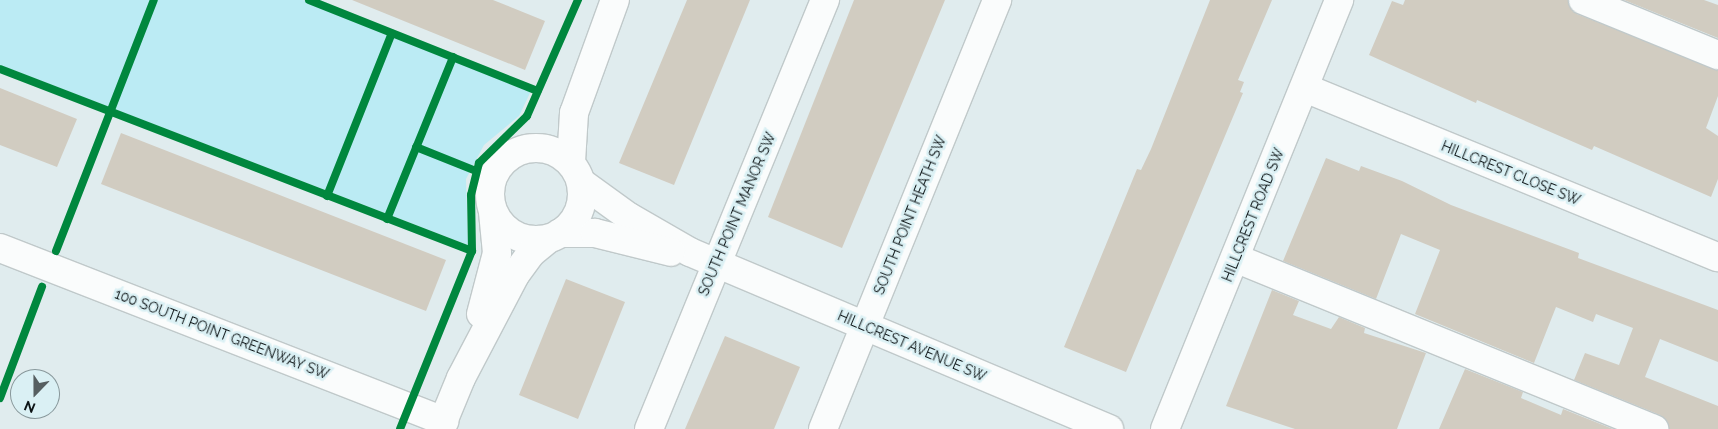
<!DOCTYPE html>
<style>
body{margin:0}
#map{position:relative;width:1718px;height:429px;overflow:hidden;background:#e0ecee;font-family:Raleway,sans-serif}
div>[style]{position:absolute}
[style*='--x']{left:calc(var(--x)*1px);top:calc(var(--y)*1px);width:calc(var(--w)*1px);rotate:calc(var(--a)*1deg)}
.green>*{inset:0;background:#bbebf4}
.building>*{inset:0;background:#d1ccc1}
.roads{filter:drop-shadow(1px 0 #c0c9ca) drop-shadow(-1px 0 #c0c9ca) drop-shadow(0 1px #c0c9ca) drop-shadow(0 -1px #c0c9ca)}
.minor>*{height:28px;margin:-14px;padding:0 14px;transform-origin:14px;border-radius:14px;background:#fafcfc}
.minor>.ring{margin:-14px;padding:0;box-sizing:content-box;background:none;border:28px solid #fafcfc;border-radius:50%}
.cycleway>*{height:8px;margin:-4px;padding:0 4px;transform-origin:4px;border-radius:4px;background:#00873e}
span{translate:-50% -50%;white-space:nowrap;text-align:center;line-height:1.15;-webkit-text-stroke:5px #daf0f4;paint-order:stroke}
.street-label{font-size:14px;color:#0c1315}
.north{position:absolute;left:10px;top:369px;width:50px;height:50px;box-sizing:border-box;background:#daf0f4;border:1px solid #88989b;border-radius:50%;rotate:202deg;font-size:14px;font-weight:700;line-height:20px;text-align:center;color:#0c1315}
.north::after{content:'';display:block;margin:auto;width:18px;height:22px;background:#565f61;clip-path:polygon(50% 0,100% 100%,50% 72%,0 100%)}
</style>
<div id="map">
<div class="green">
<div style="clip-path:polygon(0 0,303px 0,531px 91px,519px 116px,484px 145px,466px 179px,468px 245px,0 65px)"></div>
</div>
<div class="building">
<div style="clip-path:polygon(352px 0,493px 0,545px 21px,525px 70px)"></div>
<div style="clip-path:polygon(687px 0,750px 0,674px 185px,619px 163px)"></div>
<div style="clip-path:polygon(854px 0,945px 0,842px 248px,768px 217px)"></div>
<div style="clip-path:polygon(1210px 0,1272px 0,1238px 80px,1244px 82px,1240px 92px,1243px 93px,1126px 372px,1064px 347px,1137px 169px,1141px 170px,1151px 149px)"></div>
<div style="clip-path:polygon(1405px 0,1568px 0,1577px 14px,1718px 70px,1718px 96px,1706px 128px,1718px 136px,1718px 179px,1711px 197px,1594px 146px,1592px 150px,1477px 100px,1476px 103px,1369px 55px,1392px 1px,1403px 5px)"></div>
<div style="clip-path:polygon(1624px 0,1704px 0,1718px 5px,1718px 38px)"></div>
<div style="clip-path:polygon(0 88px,77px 119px,57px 167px,0 145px)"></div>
<div style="clip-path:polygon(121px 133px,446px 260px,426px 311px,101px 184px)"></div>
<div style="clip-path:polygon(1326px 158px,1359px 171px,1361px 166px,1402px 181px,1451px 205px,1579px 253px,1578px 258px,1718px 310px,1718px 362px,1660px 339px,1645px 377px,1718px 406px,1718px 429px,1669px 429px,1660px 415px,1574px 380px,1585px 353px,1619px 365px,1633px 328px,1596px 314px,1593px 322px,1556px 307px,1534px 363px,1415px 314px,1440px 250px,1401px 234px,1376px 299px,1283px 261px)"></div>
<div style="clip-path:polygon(566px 279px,625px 302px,578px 419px,519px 395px)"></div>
<div style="clip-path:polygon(1272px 290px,1299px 301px,1293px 315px,1331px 329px,1339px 317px,1365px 328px,1364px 333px,1426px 353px,1397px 429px,1295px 429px,1226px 406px)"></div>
<div style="clip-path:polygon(725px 336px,800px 367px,774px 429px,685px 429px)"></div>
<div style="clip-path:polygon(1465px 369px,1523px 392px,1521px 398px,1561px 415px,1563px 409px,1613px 429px,1439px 429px)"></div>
</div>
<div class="roads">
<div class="minor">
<div style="--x:1583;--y:0;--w:146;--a:22.2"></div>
<div style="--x:1305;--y:88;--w:446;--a:22.3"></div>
<div class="ring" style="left:490px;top:148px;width:64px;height:64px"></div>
<div style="--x:571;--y:162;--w:49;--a:-86.5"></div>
<div style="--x:574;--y:113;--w:120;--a:-70.1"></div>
<div style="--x:582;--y:183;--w:58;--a:35.9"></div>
<div style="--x:629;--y:217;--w:70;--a:29.8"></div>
<div style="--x:690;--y:252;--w:455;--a:22.9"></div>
<div style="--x:560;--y:233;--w:35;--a:0"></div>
<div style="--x:595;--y:233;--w:78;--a:14"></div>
<div style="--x:0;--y:248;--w:477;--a:21.3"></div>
<div style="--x:1235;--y:258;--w:453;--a:22.2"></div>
<div style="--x:481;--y:314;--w:63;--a:-75.3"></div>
<div style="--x:497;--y:253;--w:41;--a:-95.6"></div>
<div style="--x:440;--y:429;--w:55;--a:-67.6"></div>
<div style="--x:461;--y:378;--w:116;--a:-62.3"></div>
<div style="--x:515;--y:275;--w:27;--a:-54"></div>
<div style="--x:531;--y:253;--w:22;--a:-39"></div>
<div style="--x:649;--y:429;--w:464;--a:-67.7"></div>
<div style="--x:823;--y:429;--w:463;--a:-67.9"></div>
<div style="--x:1165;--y:429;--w:463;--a:-67.9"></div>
</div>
</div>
<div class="cycleway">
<div style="--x:309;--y:0;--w:246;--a:21.7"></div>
<div style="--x:0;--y:69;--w:506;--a:21.09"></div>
<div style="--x:416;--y:147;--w:65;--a:21.8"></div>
<div style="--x:327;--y:196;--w:175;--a:-68.3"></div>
<div style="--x:387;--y:219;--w:175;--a:-67.8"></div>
<div style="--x:56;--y:251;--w:269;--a:-68.7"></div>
<div style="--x:0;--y:398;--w:119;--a:-69.3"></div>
<div style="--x:400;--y:429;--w:192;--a:-68"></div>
<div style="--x:472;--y:251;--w:56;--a:-91"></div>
<div style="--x:471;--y:195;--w:33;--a:-76"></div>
<div style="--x:479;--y:163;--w:67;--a:-44.4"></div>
<div style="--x:527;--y:116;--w:127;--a:-66.3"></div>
</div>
<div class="street-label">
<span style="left:1511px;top:173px;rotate:22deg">HILLCREST CLOSE SW</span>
<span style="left:737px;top:214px;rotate:-67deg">SOUTH POINT MANOR SW</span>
<span style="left:910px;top:215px;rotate:-68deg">SOUTH POINT HEATH SW</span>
<span style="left:1253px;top:215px;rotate:-68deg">HILLCREST ROAD SW</span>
<span style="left:222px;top:334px;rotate:21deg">100 SOUTH POINT GREENWAY SW</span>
<span style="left:912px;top:346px;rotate:23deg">HILLCREST AVENUE SW</span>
</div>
<div class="north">N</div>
</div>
